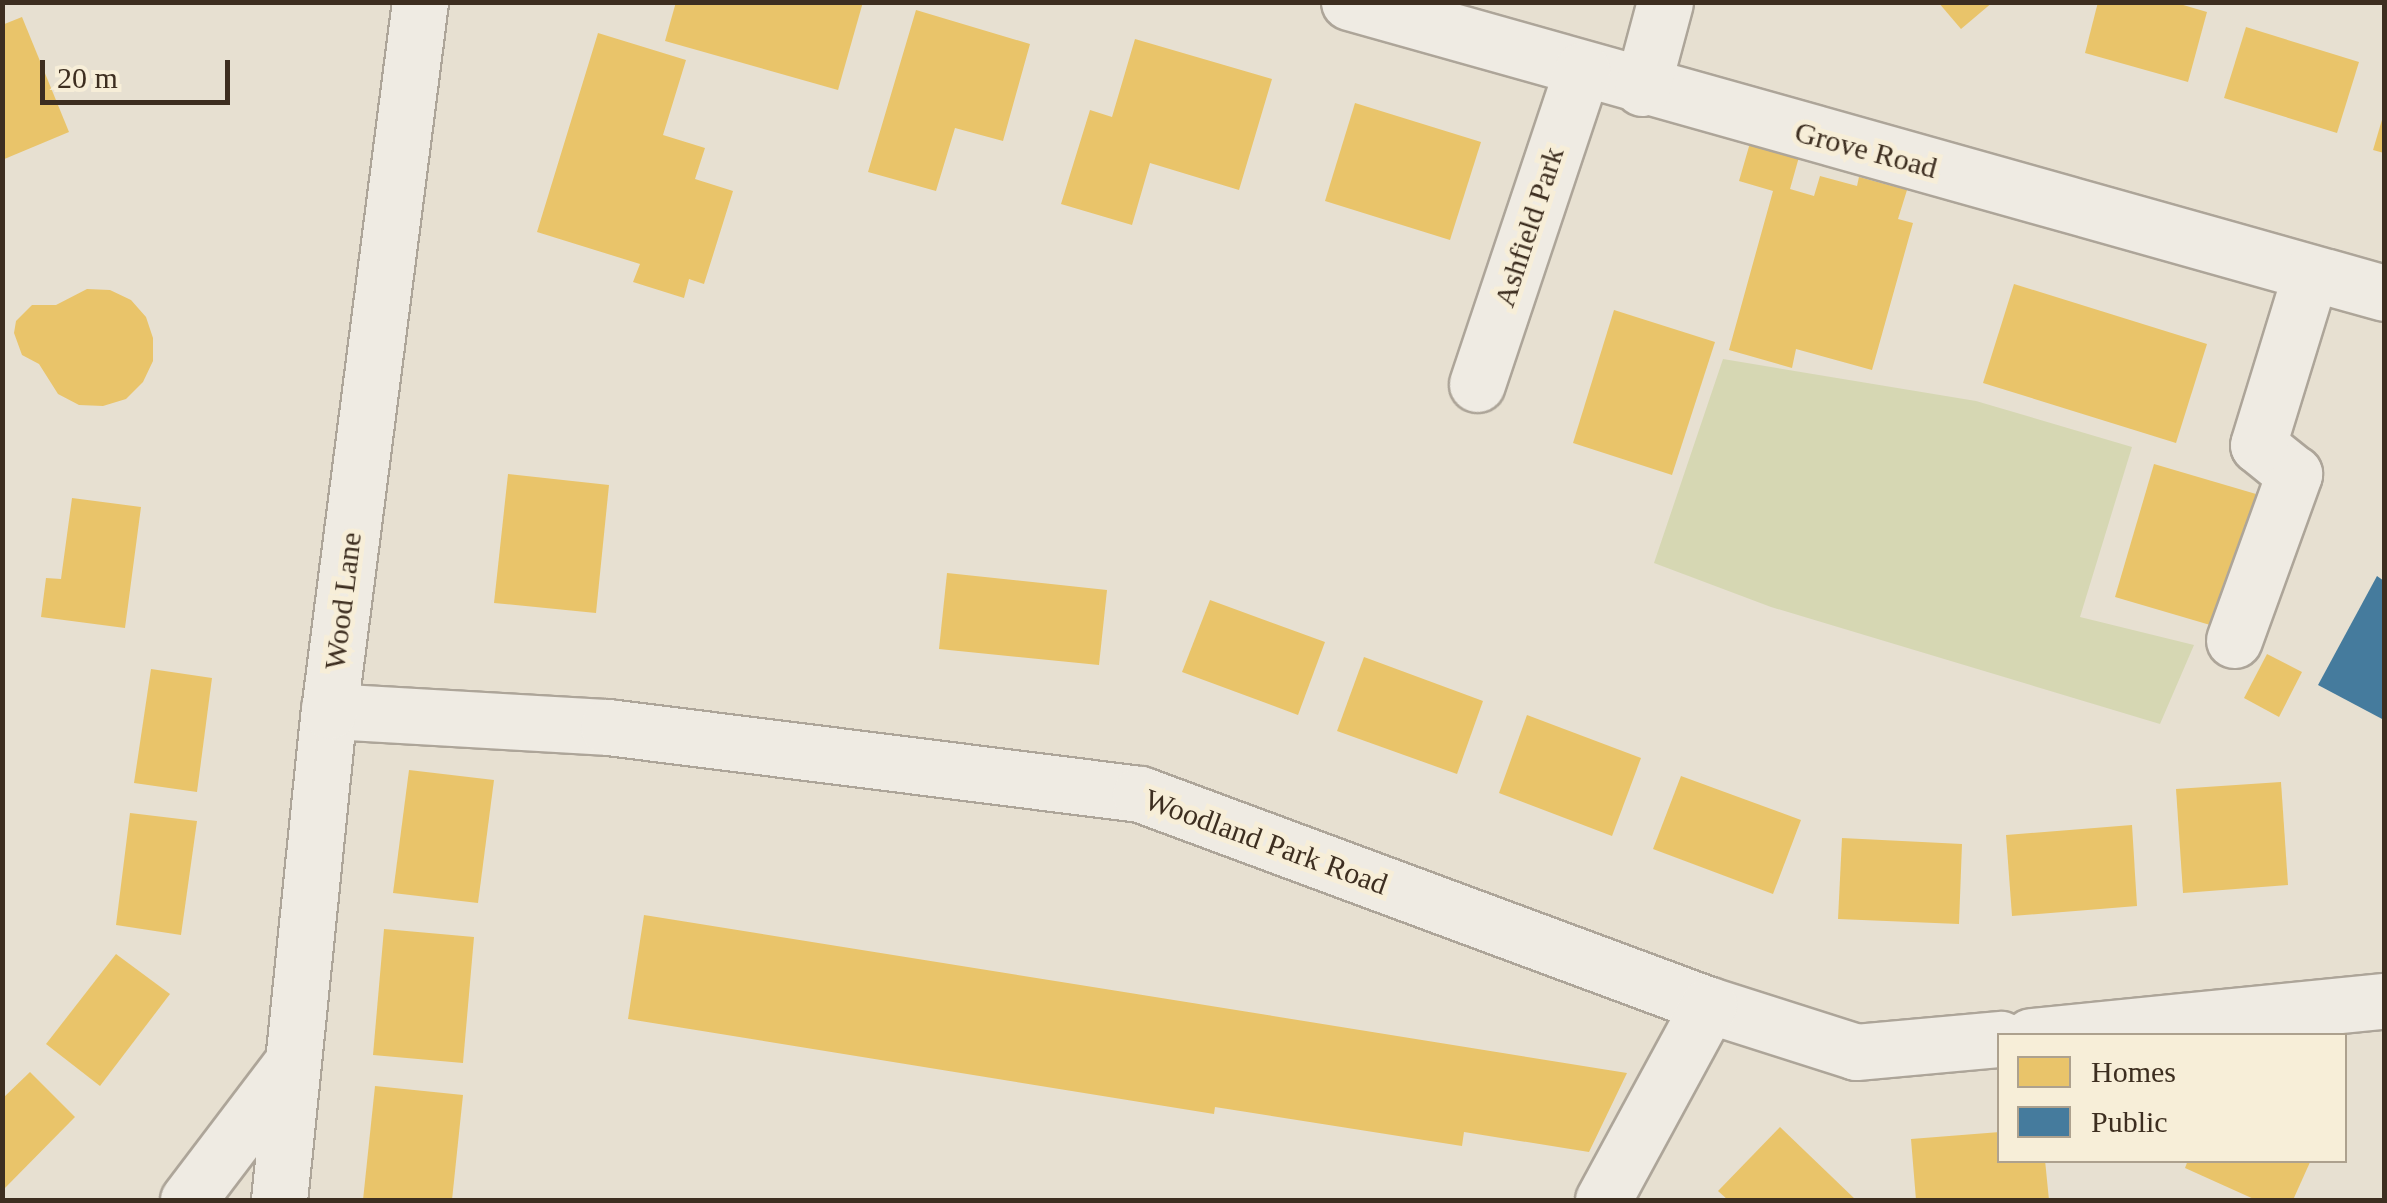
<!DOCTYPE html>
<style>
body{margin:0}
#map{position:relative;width:2387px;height:1203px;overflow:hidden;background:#e7e0d1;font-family:Georgia,serif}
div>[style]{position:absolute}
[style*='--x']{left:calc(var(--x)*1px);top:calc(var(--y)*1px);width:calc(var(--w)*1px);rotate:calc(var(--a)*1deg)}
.green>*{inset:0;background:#d6d7b3}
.homes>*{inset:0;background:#e9c46a}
.public>*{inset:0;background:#457b9d}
.roads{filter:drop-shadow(2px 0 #ada599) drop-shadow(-2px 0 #ada599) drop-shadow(0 2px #ada599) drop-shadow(0 -2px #ada599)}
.minor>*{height:55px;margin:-27.5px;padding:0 27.5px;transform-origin:27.5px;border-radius:27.5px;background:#efebe3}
span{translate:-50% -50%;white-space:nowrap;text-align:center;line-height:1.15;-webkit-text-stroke:10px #f7eed8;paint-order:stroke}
.street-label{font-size:30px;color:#3d2e20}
.frame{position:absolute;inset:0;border:5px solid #3d2e20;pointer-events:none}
.legend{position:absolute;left:1997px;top:1033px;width:350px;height:130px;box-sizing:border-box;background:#f7eed8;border:2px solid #ada18e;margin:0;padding:12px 18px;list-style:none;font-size:30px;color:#3d2e20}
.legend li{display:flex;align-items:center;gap:20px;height:50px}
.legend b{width:50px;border:2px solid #ada18e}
.scale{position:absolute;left:40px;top:60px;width:190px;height:45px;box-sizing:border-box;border:5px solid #3d2e20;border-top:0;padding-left:12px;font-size:30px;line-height:35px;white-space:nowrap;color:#3d2e20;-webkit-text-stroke:8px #f7eed8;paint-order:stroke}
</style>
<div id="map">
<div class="green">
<div style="clip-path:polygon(1723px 359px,1976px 401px,2132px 447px,2080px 617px,2194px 645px,2160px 724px,1771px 607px,1654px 563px)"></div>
</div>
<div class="homes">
<div style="clip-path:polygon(676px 2px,863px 2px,838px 90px,665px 41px)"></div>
<div style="clip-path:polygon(1938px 2px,1993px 2px,1961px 29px)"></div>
<div style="clip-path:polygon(2098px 2px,2173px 2px,2207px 12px,2188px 82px,2085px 53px)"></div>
<div style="clip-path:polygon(916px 10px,1030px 44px,1003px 141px,955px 128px,936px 191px,868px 172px)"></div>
<div style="clip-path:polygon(22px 17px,69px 132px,2px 160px,2px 25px)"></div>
<div style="clip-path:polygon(2246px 27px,2359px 62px,2337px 133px,2224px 98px)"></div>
<div style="clip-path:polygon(598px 33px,686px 60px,663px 135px,705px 148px,695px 179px,733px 191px,704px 284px,689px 279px,684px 298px,633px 282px,640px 264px,537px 232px)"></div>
<div style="clip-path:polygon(1135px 39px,1272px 79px,1239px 190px,1150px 163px,1132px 225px,1061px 204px,1090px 110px,1112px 117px)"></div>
<div style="clip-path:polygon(1355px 103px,1481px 142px,1450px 240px,1325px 201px)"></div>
<div style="clip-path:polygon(2384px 113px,2384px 153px,2373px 150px)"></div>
<div style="clip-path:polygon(1750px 143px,1799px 157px,1790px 189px,1814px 196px,1820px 176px,1857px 186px,1859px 177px,1907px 190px,1898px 219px,1913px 223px,1872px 370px,1796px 349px,1792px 368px,1729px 350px,1773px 191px,1739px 181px)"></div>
<div style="clip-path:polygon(2014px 284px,2207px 344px,2176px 443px,1983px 383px)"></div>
<div style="clip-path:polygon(87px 289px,110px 290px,131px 300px,146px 317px,153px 338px,153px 361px,143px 382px,126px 399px,103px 406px,79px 405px,58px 394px,39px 364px,22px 355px,14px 333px,16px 321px,32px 305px,56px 305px)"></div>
<div style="clip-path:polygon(1614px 310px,1715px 342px,1672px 475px,1573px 443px)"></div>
<div style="clip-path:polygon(2154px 464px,2256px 494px,2217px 627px,2115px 597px)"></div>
<div style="clip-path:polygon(508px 474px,609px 485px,596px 613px,494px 603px)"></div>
<div style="clip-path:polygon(72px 498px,141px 507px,125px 628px,41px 617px,46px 578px,61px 579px)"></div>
<div style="clip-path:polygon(947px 573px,1107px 590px,1099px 665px,939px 649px)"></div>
<div style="clip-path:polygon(1210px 600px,1325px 642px,1298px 715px,1182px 672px)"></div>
<div style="clip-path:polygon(2267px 654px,2302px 672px,2279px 717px,2244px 698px)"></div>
<div style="clip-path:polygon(1364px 657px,1483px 701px,1457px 774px,1337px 731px)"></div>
<div style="clip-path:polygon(151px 669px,212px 678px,197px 792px,134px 783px)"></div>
<div style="clip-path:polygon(1527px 715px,1641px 758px,1612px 836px,1499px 793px)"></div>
<div style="clip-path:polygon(409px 770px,494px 780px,478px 903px,393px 893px)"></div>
<div style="clip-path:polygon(1681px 776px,1801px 820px,1773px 894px,1653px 849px)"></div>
<div style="clip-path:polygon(2281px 782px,2288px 885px,2183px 893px,2176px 789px)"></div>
<div style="clip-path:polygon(130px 813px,197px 821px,181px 935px,116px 925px)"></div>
<div style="clip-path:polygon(2132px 825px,2137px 906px,2012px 916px,2006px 835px)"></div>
<div style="clip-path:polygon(1842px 838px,1962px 844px,1959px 924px,1838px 919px)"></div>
<div style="clip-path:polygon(644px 915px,1099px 988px,1627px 1073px,1589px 1152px,1464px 1132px,1462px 1146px,1215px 1107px,1214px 1114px,628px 1019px)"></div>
<div style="clip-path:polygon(384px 929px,474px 937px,463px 1063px,373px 1055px)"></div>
<div style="clip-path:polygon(116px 954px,170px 994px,100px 1086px,46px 1044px)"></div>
<div style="clip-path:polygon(30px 1072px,75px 1117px,2px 1191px,2px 1099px)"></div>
<div style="clip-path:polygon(375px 1086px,463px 1095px,452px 1200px,363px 1200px)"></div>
<div style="clip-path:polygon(1780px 1127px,1856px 1200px,1728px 1200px,1718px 1191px)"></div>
<div style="clip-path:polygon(2000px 1132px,2000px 1160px,2045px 1160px,2049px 1200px,1916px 1200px,1911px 1139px)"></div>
<div style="clip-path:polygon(2188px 1160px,2311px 1160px,2293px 1200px,2256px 1200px,2185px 1168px)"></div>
</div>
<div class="public">
<div style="clip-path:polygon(2377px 576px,2384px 581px,2384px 720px,2318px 685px)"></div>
</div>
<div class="roads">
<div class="minor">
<div style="--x:1349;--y:2;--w:1075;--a:15.7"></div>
<div style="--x:1642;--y:88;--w:89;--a:-75"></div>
<div style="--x:1477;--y:384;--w:331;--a:-71.5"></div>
<div style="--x:2234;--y:640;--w:177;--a:-70.1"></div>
<div style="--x:2294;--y:474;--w:46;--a:-141.1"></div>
<div style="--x:2258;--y:445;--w:180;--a:-72.9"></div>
<div style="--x:329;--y:711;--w:279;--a:3.3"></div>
<div style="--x:608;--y:727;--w:536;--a:7.18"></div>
<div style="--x:1140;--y:794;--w:607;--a:20.35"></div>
<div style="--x:1709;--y:1005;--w:154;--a:17.7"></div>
<div style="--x:1856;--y:1052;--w:145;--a:-5.2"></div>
<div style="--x:2031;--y:1036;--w:355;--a:-5.7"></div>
<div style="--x:188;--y:1200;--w:167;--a:-52.8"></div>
<div style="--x:279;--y:1200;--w:492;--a:-84.2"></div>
<div style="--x:329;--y:711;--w:715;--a:-82.69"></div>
<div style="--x:1603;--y:1200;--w:222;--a:-61.5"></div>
</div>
</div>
<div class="street-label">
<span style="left:1866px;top:150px;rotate:15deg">Grove Road</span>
<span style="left:1529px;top:227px;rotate:-72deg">Ashfield Park</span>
<span style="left:343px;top:601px;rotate:-83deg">Wood Lane</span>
<span style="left:1266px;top:842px;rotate:20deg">Woodland Park Road</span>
</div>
<div class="frame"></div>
<ul class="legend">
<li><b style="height:28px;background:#e9c46a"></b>Homes</li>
<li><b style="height:28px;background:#457b9d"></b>Public</li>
</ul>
<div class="scale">20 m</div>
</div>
